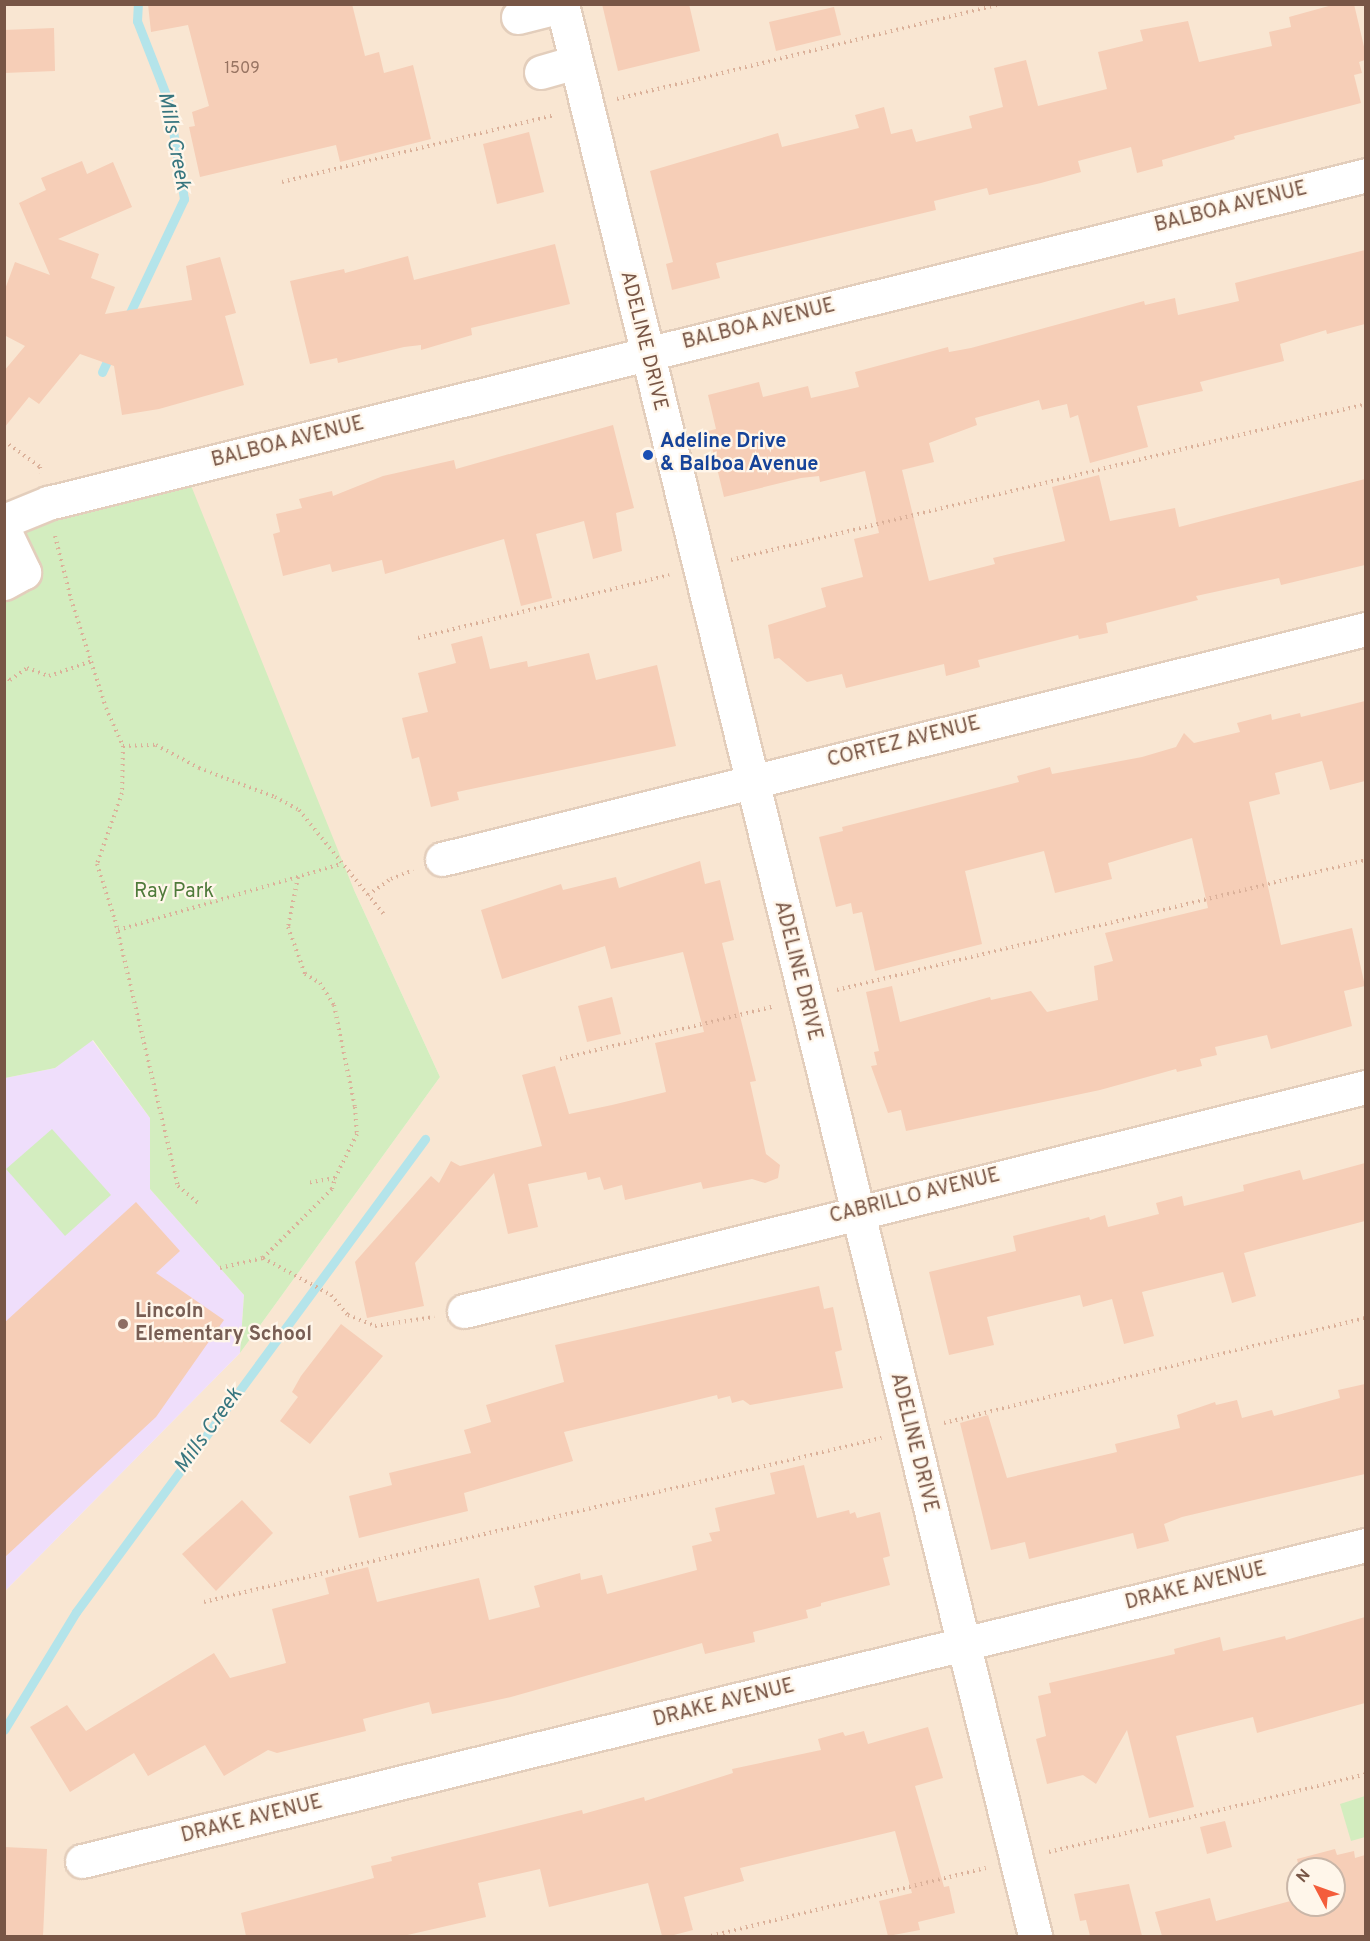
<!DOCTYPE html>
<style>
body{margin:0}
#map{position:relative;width:1370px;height:1941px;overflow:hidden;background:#fef2e2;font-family:Overpass,sans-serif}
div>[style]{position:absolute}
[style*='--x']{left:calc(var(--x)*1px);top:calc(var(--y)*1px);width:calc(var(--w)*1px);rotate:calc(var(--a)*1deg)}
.residential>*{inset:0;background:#f9e6d2}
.education>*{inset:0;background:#efdefb}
.green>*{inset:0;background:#d3edbf}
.stream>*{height:9px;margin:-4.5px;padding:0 4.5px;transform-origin:4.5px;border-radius:4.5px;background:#b4e4ea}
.building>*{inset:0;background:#f6ceb7}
.path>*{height:4px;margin-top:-2px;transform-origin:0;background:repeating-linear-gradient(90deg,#dbb19a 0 1.5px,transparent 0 6px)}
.roads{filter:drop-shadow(2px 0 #e3cebc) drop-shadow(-2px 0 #e3cebc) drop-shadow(0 2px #e3cebc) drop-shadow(0 -2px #e3cebc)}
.minor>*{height:33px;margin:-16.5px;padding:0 16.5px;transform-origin:16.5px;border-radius:16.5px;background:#fff}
.dots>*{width:16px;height:16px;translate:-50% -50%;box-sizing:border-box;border:3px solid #fff6ea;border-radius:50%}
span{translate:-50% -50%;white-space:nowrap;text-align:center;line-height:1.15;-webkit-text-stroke:4.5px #fff6ea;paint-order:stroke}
.number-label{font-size:16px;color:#987462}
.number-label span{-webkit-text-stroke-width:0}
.street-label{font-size:20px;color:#785646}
.transit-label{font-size:20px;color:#164399;font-weight:700}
.left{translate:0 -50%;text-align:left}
.park-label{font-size:20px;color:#4f7a3a}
.education-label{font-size:20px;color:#785e54;font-weight:700}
.water-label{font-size:21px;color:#38767f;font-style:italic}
.frame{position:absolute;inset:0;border:6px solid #785646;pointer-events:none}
.north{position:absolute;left:1286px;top:1857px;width:60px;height:60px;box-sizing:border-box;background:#fff6ea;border:2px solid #c9b6a8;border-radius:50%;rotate:311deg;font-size:16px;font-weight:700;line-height:24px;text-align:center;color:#785646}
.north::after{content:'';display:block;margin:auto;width:21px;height:27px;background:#f45d3b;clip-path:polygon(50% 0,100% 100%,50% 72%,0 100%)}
</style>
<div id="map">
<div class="residential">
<div style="clip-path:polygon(evenodd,5px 5px,1365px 5px,1365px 1936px,5px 1936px,5px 1591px,240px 1353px,440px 1077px,354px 890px,5px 548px,5px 5px,1298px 1869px,1334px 1869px,1334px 1905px,1298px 1905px,1298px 1869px)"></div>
</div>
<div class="education">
<div style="clip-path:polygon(92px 1040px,150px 1118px,150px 1189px,244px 1295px,240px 1353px,5px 1591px,5px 1078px,55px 1068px)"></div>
</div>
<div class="green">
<div style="clip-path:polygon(188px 478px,354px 890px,440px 1077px,240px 1353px,244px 1295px,150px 1189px,150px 1118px,93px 1040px,55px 1068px,5px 1078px,4px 548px,33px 527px)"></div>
<div style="clip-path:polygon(52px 1129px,111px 1195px,65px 1236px,6px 1169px)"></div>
<div style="clip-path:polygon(1365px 1796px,1365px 1837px,1351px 1841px,1340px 1804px)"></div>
</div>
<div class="stream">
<div style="--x:127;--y:319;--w:133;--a:-64.6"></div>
<div style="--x:184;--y:199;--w:100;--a:-99.2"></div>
<div style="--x:168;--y:100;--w:85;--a:-111.4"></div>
<div style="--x:137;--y:21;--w:17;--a:-87"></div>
<div style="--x:102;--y:372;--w:21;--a:-65"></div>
<div style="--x:4;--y:1730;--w:138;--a:-58.6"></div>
<div style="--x:76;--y:1612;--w:588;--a:-53.58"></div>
</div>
<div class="building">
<div style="clip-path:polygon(148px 4px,352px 4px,365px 56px,379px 52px,384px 73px,413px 65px,431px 139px,340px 162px,336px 145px,200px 177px,189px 127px,195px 126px,192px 112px,209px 106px,188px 25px,151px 32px)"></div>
<div style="clip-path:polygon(602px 4px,689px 4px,700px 51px,618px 71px)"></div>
<div style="clip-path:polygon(1336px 4px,1354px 4px,1365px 51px,1365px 60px,1359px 62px,1362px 73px,1354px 75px,1361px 103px,1234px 136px,1235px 139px,1162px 160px,1163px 166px,1137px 173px,1131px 147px,1078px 161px,1081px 172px,1041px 183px,989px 195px,987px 188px,934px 201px,936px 210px,716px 263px,720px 278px,672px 290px,666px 264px,673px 262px,650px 171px,778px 133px,782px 147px,859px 128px,855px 115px,884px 107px,891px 134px,912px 129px,916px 142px,972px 128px,969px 116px,1003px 107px,994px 68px,1026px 60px,1038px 106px,1107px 89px,1098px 52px,1143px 41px,1140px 30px,1188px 21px,1199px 62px,1272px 46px,1269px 32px,1291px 27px,1289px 17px)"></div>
<div style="clip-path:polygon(834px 7px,841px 35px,776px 51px,769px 22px)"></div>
<div style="clip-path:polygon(54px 28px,55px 71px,4px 73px,4px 30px)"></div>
<div style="clip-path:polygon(529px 132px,544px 192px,497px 204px,483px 144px)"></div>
<div style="clip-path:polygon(82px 161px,87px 174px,113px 162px,132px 207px,58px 239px,99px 254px,91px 278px,115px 287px,105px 314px,192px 300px,186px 266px,220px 257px,236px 313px,225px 316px,244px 385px,159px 409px,122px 415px,114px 366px,80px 354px,39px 404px,29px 397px,4px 428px,4px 371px,25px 346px,4px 335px,4px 292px,15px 262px,50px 275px,19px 203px,46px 190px,41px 178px)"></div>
<div style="clip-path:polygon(555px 244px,570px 304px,471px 328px,472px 335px,421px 350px,421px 345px,404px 347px,338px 363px,337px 358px,310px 364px,290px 281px,344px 269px,345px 273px,408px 256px,414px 280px)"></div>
<div style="clip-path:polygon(1365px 250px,1365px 324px,1327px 334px,1326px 330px,1280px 344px,1284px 361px,1200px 382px,1203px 391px,1137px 406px,1148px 447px,1090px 463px,1078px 415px,1070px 418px,1067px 404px,1042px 410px,1039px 400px,975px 418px,977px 425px,929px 443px,934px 462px,902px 470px,929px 581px,995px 564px,993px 558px,1065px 541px,1052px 487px,1099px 475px,1110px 521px,1175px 508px,1179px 527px,1365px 479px,1365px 565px,1281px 585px,1279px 578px,1196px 596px,1198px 600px,1106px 623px,1108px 633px,1079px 639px,1078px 635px,978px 660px,980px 667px,946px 676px,944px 664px,846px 688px,842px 674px,807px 682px,779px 658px,774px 659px,768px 625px,826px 607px,821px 588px,863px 577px,854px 539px,879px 533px,865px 471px,820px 482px,819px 476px,801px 478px,724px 497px,708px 431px,716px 429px,708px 395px,759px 382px,763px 397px,808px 386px,811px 398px,859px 387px,855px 372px,948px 347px,949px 352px,971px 348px,1144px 301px,1145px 305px,1175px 298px,1178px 315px,1239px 301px,1235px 283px)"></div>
<div style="clip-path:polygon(613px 425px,634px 508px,616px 513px,622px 551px,593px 559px,584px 521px,536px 534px,552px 598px,521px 606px,504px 539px,385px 574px,382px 560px,332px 572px,330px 564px,283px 576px,273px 534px,280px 532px,276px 514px,302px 508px,299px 499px,332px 491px,333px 496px,383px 476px,454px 460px,456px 469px)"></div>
<div style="clip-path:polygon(482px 636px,490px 669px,527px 661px,528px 667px,589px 653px,596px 680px,657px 665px,676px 746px,457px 792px,459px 800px,431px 807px,419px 757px,412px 759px,402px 718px,428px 712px,418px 673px,456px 663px,451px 644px)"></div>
<div style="clip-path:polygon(1365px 701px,1365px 781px,1330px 790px,1322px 761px,1275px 773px,1280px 794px,1249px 802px,1281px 945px,1352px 928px,1365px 986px,1344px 991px,1352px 1026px,1271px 1049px,1267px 1035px,1215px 1047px,1217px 1055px,1200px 1059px,1202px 1066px,1177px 1072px,1176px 1069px,1100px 1090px,906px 1131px,901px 1110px,888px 1113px,871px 1066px,877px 1065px,874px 1052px,879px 1051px,866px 992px,892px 986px,900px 1022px,990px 997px,991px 1000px,1031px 991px,1047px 1012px,1098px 1000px,1094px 966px,1113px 961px,1105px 933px,1208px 908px,1192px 838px,1108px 863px,1112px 879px,1055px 893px,1044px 851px,965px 871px,982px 944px,875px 971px,862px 912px,853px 914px,851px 903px,836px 907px,819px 837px,843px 831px,842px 827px,1019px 782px,1017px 776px,1050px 767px,1052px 774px,1142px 757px,1176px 747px,1184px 733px,1194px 743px,1240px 732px,1237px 723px,1271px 714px,1272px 720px,1300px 713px,1301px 717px)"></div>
<div style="clip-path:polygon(700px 861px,705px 884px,720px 880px,734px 940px,722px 943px,756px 1081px,750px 1082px,766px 1154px,780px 1165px,778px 1178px,765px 1183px,752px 1179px,703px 1189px,701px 1182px,625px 1200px,622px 1185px,604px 1190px,600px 1177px,588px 1180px,586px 1172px,528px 1184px,538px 1227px,508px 1234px,494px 1173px,415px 1263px,424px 1306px,367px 1318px,355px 1262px,431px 1176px,439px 1183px,451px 1161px,460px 1166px,542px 1146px,522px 1075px,555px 1066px,569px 1114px,612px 1105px,666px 1092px,655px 1043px,704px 1032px,683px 952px,611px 969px,605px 946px,502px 979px,481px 910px,561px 884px,563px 890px,616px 877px,619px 888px)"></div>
<div style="clip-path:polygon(612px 997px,621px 1034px,587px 1042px,578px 1006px)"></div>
<div style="clip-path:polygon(1365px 1163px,1365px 1221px,1244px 1253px,1256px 1296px,1232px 1303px,1223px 1272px,1142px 1292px,1154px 1336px,1124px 1344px,1112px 1299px,1083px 1307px,1080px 1295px,987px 1317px,994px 1345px,949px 1355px,929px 1272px,1016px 1251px,1013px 1236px,1089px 1217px,1090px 1220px,1105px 1215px,1108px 1227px,1159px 1214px,1156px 1203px,1182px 1196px,1184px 1206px,1244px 1191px,1243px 1185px,1300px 1170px,1303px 1180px)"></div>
<div style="clip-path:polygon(136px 1202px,180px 1251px,156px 1273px,224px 1320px,156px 1417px,4px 1558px,4px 1323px)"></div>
<div style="clip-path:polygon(819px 1286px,824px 1309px,833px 1307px,842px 1350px,835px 1352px,843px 1388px,750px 1405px,743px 1400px,732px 1403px,730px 1396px,718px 1399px,717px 1395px,564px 1432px,573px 1461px,464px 1493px,468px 1511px,359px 1538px,349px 1496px,392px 1485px,389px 1473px,471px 1453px,464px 1430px,491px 1422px,486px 1405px,564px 1382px,555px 1345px)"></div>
<div style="clip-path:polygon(341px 1324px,383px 1356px,310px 1444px,280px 1421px,298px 1397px,292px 1392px,301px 1376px)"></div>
<div style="clip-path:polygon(1365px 1384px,1365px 1474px,1182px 1517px,1164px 1524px,1169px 1541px,1137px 1549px,1133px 1533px,1029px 1559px,1025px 1542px,991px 1550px,960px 1423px,988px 1415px,1007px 1478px,1117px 1452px,1115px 1444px,1180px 1428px,1177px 1415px,1215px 1402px,1216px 1405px,1237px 1400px,1242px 1418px,1272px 1410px,1274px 1416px,1340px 1398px,1338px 1390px)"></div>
<div style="clip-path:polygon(804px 1465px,817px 1518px,849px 1510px,850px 1514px,855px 1512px,857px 1518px,880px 1512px,890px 1556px,883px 1558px,890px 1585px,821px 1603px,821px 1606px,806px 1610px,808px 1618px,753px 1632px,755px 1642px,705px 1654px,702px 1643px,511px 1697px,432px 1714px,429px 1702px,363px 1719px,366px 1731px,277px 1753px,268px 1750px,224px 1776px,205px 1745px,148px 1776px,134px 1753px,70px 1792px,30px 1727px,67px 1705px,86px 1731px,214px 1653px,230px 1678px,286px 1663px,272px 1609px,329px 1594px,325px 1578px,368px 1567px,377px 1602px,479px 1578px,489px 1620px,540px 1607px,534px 1586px,580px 1573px,581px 1580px,602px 1575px,607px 1594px,697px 1570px,692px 1546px,712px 1541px,709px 1533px,720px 1531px,715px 1508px,775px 1494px,770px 1473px)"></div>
<div style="clip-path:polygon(242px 1500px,273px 1533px,216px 1591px,182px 1554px)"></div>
<div style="clip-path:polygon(1365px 1617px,1365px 1703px,1257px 1733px,1253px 1717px,1176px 1736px,1194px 1807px,1149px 1818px,1127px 1730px,1096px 1784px,1083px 1775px,1047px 1784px,1036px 1739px,1046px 1736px,1038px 1696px,1051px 1693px,1049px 1683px,1175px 1654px,1174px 1649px,1220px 1637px,1223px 1651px,1285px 1636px,1286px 1640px)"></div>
<div style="clip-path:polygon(928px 1727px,943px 1778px,915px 1786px,944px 1887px,949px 1886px,955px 1913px,918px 1922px,920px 1930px,888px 1936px,879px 1901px,912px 1893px,895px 1831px,740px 1868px,744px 1881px,684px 1897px,693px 1930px,670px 1936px,662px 1936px,648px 1883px,549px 1907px,540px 1869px,478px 1883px,486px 1917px,403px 1936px,246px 1936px,241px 1913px,374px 1878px,371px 1866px,392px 1861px,391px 1857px,582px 1810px,583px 1814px,644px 1797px,645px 1801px,733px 1773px,732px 1769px,821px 1750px,818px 1739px,843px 1732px,845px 1736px,864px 1731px,868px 1744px)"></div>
<div style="clip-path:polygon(1225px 1821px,1232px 1847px,1207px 1854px,1200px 1827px)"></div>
<div style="clip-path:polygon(4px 1847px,47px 1849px,43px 1936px,4px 1936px)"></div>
<div style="clip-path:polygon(1335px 1849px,1337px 1855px,1354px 1851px,1355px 1858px,1365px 1855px,1365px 1936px,1162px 1936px,1155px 1912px,1210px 1898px,1216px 1921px,1298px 1899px,1298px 1905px,1334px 1905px,1334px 1869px,1298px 1869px,1298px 1895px,1292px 1870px,1299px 1868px,1297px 1859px)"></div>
<div style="clip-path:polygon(1129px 1884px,1142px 1936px,1090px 1936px,1086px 1920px,1080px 1921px,1074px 1894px)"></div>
</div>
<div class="path">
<div style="--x:617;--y:99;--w:397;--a:-13.9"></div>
<div style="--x:282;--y:182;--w:281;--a:-13.8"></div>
<div style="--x:4;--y:441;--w:44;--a:35.8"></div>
<div style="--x:40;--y:467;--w:6;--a:81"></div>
<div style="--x:55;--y:536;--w:65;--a:75.7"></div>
<div style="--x:71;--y:599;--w:114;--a:72.2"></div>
<div style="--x:106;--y:708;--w:42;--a:65.9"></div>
<div style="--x:123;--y:746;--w:33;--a:-2"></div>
<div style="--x:156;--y:745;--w:49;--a:28.1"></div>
<div style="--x:199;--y:768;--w:81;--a:20.9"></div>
<div style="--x:275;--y:797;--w:27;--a:28"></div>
<div style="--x:299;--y:810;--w:136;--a:50.9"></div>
<div style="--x:731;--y:560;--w:654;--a:-13.8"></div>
<div style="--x:418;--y:638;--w:259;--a:-14.1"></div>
<div style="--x:4;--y:675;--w:8;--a:40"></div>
<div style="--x:10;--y:680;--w:21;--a:-35"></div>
<div style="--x:27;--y:668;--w:23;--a:20"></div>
<div style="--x:49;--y:676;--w:46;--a:-19.2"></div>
<div style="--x:123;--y:746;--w:47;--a:91.2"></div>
<div style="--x:122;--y:793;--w:75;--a:109.4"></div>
<div style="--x:97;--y:864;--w:59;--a:72.2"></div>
<div style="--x:115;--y:920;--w:273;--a:76.7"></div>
<div style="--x:178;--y:1186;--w:26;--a:40"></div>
<div style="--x:298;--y:877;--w:51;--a:101.3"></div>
<div style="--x:288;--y:927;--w:50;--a:70.1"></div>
<div style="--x:305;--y:974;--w:17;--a:31"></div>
<div style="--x:320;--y:983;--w:26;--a:58"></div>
<div style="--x:334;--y:1005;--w:104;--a:78.4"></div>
<div style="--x:355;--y:1107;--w:27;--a:86"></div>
<div style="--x:357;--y:1134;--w:49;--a:116.6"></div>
<div style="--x:368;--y:895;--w:28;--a:-35"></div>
<div style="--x:391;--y:879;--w:24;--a:-22"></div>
<div style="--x:118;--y:930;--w:233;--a:-16.5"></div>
<div style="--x:837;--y:990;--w:545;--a:-13.81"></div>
<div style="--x:560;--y:1059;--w:221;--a:-13.8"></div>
<div style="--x:263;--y:1258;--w:98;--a:-45"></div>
<div style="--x:332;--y:1189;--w:11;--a:-75"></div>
<div style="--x:335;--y:1178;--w:28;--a:170"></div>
<div style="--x:220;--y:1268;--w:44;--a:-13.1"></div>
<div style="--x:263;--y:1258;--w:77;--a:28.6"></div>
<div style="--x:331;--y:1295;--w:26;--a:50"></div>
<div style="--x:348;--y:1315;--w:29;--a:22"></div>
<div style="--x:375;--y:1326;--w:60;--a:-8.7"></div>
<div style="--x:944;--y:1423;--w:435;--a:-14"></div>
<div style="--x:204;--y:1602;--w:697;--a:-13.62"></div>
<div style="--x:1049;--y:1852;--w:326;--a:-13.8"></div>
<div style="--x:711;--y:1936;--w:283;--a:-13.9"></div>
</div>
<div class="roads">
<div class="minor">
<div style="--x:562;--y:4;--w:1989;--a:76.24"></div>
<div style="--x:518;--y:17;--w:45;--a:-14"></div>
<div style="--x:541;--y:72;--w:35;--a:-16"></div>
<div style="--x:4;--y:521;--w:48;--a:-22.2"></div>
<div style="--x:48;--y:503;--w:1358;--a:-13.97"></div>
<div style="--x:4;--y:530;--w:47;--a:64.5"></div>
<div style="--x:24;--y:572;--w:23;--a:151"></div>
<div style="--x:442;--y:859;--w:952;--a:-13.98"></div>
<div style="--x:464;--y:1311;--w:929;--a:-13.95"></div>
<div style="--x:82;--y:1861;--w:1322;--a:-13.83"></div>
</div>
</div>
<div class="dots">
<div style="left:648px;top:455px;background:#1a4fb4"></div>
<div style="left:123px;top:1324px;background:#8d6e63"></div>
</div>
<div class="number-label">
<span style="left:242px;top:69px">1509</span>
</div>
<div class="street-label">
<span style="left:1231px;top:208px;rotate:-14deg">BALBOA AVENUE</span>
<span style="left:759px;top:325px;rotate:-14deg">BALBOA AVENUE</span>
<span style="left:643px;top:341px;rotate:76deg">ADELINE DRIVE</span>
<span style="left:288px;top:443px;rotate:-14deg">BALBOA AVENUE</span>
<span style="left:904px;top:743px;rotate:-14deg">CORTEZ AVENUE</span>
<span style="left:797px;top:971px;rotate:76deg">ADELINE DRIVE</span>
<span style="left:915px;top:1197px;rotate:-14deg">CABRILLO AVENUE</span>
<span style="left:913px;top:1443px;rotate:76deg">ADELINE DRIVE</span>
<span style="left:1196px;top:1587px;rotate:-14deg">DRAKE AVENUE</span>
<span style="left:724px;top:1704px;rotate:-14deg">DRAKE AVENUE</span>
<span style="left:252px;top:1820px;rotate:-14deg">DRAKE AVENUE</span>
</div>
<div class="transit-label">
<span class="left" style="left:660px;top:454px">Adeline Drive<br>&amp; Balboa Avenue</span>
</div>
<div class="park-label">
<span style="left:174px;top:892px">Ray Park</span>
</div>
<div class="education-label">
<span class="left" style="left:135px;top:1324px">Lincoln<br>Elementary School</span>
</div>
<div class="water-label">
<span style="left:173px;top:141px;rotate:79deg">Mills Creek</span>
<span style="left:209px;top:1431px;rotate:-54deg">Mills Creek</span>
</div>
<div class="frame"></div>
<div class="north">N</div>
</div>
